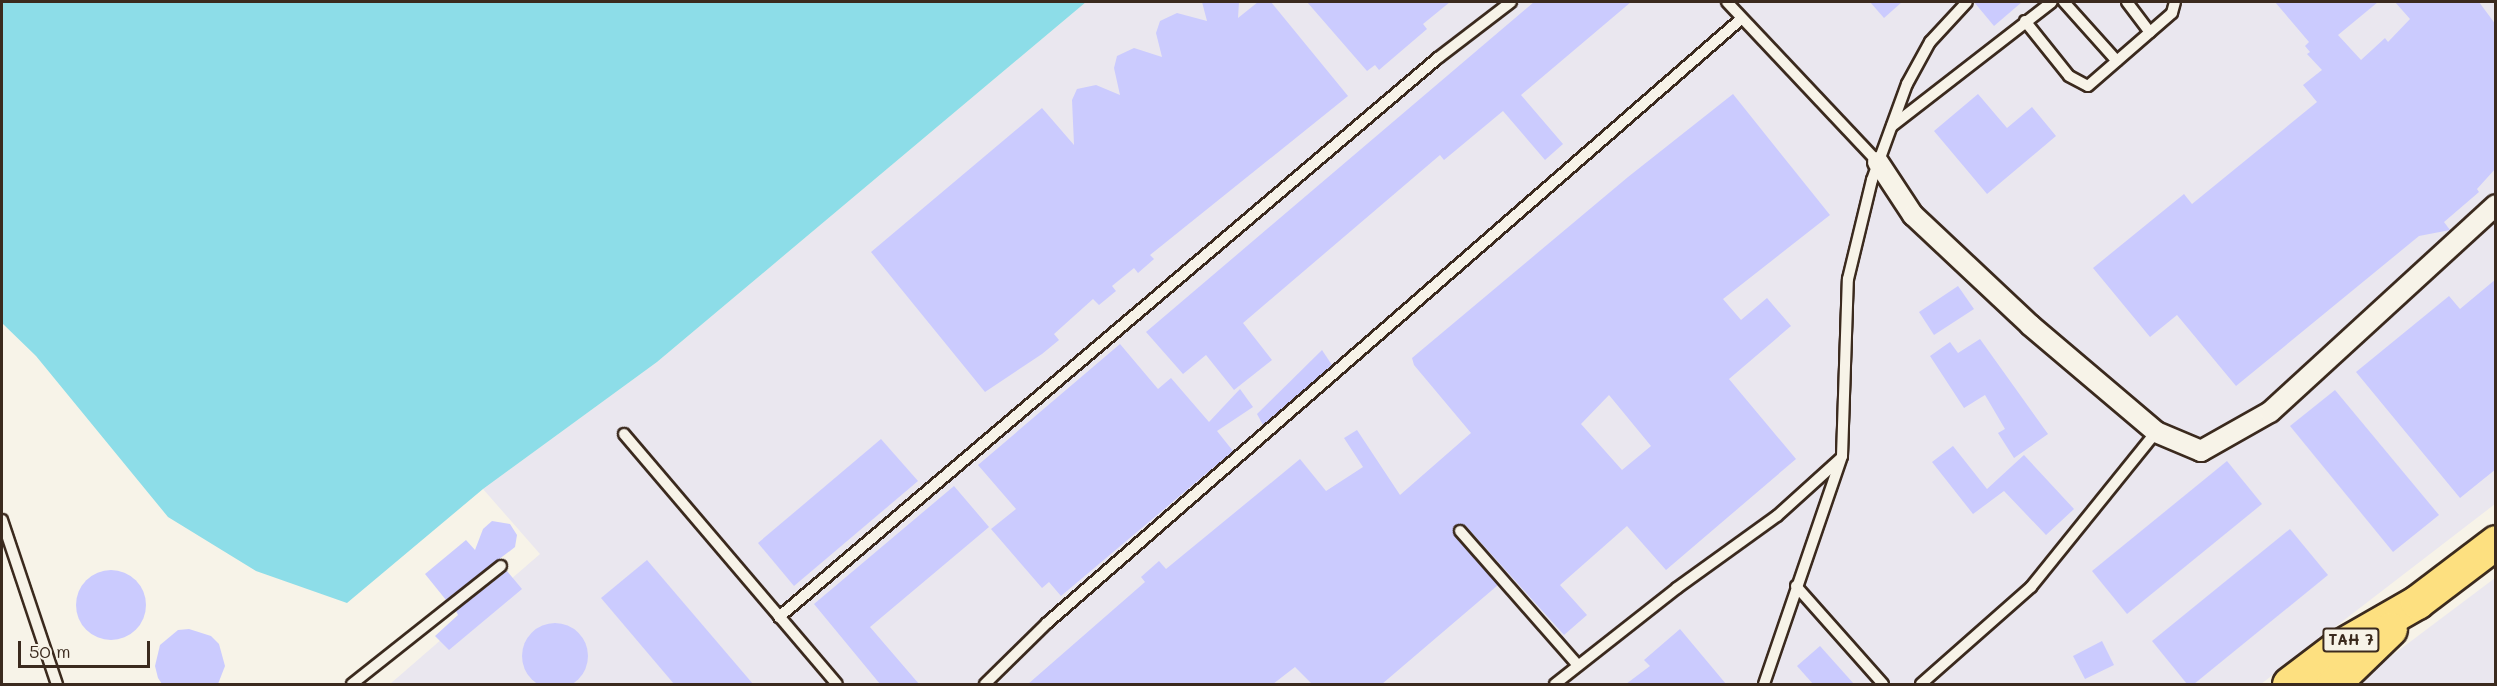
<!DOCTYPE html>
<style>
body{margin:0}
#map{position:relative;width:2497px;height:686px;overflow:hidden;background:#f7f3e8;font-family:Mali,sans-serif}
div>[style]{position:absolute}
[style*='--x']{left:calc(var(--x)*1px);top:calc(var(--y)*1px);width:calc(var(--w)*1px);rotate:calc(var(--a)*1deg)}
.built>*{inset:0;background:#eae7ef}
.water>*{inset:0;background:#8ddde8}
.building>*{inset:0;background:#cbcbfe}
.round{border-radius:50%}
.roads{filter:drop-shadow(2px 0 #3b2a1e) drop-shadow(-2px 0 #3b2a1e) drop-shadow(0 2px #3b2a1e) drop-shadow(0 -2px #3b2a1e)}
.service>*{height:10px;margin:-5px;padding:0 5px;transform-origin:5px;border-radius:5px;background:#f7f3e8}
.minor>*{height:20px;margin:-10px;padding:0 10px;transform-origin:10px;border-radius:10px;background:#f7f3e8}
.trunk>*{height:33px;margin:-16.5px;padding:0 16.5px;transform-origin:16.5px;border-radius:16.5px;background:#fde080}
span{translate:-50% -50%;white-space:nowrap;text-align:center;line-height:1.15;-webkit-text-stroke:5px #f7f3e8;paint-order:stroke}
.shield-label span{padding:2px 4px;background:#f7f3e8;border:2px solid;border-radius:4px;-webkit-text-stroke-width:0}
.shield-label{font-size:15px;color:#3b2a1e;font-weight:700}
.frame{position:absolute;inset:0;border:3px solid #3b2a1e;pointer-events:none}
.scale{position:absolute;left:18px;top:641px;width:132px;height:27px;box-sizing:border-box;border:3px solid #3b2a1e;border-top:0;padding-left:8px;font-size:18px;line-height:21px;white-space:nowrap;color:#3b2a1e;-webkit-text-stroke:4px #f7f3e8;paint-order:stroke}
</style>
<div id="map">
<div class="built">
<div style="clip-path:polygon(1086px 2px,2495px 2px,2495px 504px,2261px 684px,390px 684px,540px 554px,483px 489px,657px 362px)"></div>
<div style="clip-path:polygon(2495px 578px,2495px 684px,2354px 684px)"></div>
</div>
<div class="water">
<div style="clip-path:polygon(2px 2px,1086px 2px,657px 362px,483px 489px,347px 603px,256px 571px,168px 517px,36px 356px,2px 323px)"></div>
</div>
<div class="building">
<div style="clip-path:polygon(1202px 2px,1239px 2px,1238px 18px,1258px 2px,1271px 2px,1348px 96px,1150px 255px,1154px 259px,1138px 273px,1134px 268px,1112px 286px,1116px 291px,1099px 305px,1093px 299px,1054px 334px,1059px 340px,1042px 354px,985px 392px,871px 252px,1042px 108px,1074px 145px,1072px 100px,1077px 89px,1096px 85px,1120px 95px,1114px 68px,1117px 56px,1134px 48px,1162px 57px,1156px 33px,1160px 21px,1177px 13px,1207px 21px)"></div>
<div style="clip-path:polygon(1307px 2px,1450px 2px,1423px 24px,1427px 29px,1379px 70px,1375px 65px,1367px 71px)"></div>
<div style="clip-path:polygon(1534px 2px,1631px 2px,1521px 95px,1563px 144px,1545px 160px,1503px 111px,1444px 160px,1440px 155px,1243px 323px,1272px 360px,1234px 390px,1206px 355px,1183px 374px,1146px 332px)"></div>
<div style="clip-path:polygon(1870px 2px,1902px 2px,1884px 18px)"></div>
<div style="clip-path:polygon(1974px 2px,2022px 2px,1994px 26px)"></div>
<div style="clip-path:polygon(2275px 2px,2378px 2px,2338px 35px,2361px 60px,2385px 38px,2388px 42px,2410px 19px,2395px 2px,2479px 2px,2496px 25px,2496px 168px,2477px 189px,2479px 192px,2444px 222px,2450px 230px,2419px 236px,2236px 386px,2177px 315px,2150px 337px,2093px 268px,2184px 194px,2192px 204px,2317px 102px,2303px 85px,2322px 70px,2307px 54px,2310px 52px,2305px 46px,2309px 42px)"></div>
<div style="clip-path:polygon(evenodd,1733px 94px,1830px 215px,1723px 299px,1741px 320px,1767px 298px,1791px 326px,1729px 379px,1796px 459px,1666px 570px,1627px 526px,1560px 585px,1587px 615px,1564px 635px,1466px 526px,1459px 524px,1453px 528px,1454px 535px,1498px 585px,1382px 684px,1312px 684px,1295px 667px,1273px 684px,1028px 684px,1145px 582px,1141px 577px,1159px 561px,1166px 569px,1300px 459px,1326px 491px,1363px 467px,1344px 438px,1357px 430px,1400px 495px,1471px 433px,1414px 365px,1412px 358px,1628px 177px,1733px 94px,1609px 395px,1651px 446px,1622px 470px,1581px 424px,1609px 395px)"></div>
<div style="clip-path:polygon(1978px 94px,2007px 128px,2032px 107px,2056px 136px,1987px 194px,1934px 131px)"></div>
<div style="clip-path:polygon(2496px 279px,2496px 469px,2460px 498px,2356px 372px,2449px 296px,2460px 309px)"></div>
<div style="clip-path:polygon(1958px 286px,1974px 309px,1934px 335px,1919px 312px)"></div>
<div style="clip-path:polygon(1980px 339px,2048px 434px,2014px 458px,1998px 433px,2005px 429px,1985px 395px,1964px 408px,1930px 356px,1950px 342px,1958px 353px)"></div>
<div style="clip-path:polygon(1120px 344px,1158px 389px,1171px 378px,1209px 422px,1240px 389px,1253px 407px,1217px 431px,1233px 451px,1061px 596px,1049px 582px,1042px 588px,991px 529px,1016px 509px,978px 465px)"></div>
<div style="clip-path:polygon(1322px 350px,1332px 365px,1263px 425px,1257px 414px)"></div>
<div style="clip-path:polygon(2335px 390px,2439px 515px,2393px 552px,2290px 426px)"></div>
<div style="clip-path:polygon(881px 439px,918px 481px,794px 586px,758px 543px)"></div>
<div style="clip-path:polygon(1953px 446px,1987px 489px,2024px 455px,2074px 509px,2046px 535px,2004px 491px,1973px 514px,1932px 462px)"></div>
<div style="clip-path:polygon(2227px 461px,2262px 504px,2127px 614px,2092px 571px)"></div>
<div style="clip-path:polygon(954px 486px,989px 527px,870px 627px,919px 684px,880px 684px,814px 604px)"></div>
<div style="clip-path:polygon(492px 521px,510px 524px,517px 535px,515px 547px,446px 600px,425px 574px,466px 540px,475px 550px,483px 529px)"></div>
<div style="clip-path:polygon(2290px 529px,2328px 575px,2194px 684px,2187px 684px,2152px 641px)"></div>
<div style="clip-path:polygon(647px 560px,753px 684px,674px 684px,601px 598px)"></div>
<div class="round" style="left:76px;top:570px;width:70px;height:70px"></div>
<div style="clip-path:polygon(507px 571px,522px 589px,449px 650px,435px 636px,458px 615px,456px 611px)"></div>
<div class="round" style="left:522px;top:623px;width:66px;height:66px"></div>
<div style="clip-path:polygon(189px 629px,211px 636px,219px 644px,225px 666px,218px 684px,162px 684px,158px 678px,155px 666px,160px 645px,178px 630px)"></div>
<div style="clip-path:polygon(1680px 629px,1726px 684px,1626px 684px,1650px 666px,1644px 660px)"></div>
<div style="clip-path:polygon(2102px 641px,2114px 665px,2085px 679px,2073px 656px)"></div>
<div style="clip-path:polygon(1820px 646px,1854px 684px,1813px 684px,1797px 666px)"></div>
</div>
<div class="roads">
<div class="service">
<div style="--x:1727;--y:2;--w:220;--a:46.7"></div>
<div style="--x:2064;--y:2;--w:79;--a:48.1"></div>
<div style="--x:2127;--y:2;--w:38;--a:53"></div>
<div style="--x:2025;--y:21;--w:70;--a:51.3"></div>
<div style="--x:2069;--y:76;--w:21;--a:28"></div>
<div style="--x:2088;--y:86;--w:111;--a:-41"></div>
<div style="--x:2172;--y:13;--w:11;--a:-75"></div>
<div style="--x:1892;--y:126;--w:202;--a:-37.8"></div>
<div style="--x:624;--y:434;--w:328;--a:49.6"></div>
<div style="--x:2;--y:520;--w:173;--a:71.5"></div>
<div style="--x:1460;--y:531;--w:177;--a:48.7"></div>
<div style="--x:1796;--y:586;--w:131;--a:48.4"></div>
<div style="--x:779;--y:617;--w:864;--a:-40.31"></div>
<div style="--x:1438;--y:58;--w:92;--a:-37.5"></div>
<div style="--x:352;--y:684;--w:190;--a:-38.4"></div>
<div style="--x:985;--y:684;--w:87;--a:-44.5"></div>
<div style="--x:1047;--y:623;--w:920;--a:-41.03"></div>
<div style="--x:1555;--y:684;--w:155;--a:-38.2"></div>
<div style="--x:1677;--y:588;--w:123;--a:-35.8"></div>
<div style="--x:1777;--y:516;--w:85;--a:-42.1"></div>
<div style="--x:1764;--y:684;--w:241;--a:-71.1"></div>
<div style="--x:1842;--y:456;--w:177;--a:-88.1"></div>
<div style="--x:1848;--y:279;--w:102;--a:-76.4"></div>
<div style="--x:1872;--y:180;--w:102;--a:-70"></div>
<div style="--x:1907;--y:84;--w:48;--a:-61.3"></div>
<div style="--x:1930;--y:42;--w:54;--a:-47.2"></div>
<div style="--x:1921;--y:684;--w:147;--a:-41.4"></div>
<div style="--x:2031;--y:587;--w:199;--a:-51.1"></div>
</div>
<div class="minor">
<div style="--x:1878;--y:162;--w:64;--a:56.6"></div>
<div style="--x:1913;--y:215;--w:161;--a:43.2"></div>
<div style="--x:2030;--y:325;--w:165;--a:40.3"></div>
<div style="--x:2156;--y:432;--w:49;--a:22.9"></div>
<div style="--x:2201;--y:451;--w:79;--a:-29.5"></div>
<div style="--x:2270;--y:412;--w:306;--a:-42.5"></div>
</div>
<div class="trunk">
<div style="--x:2289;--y:684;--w:58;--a:-37.3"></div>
<div style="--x:2335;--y:649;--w:95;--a:-29.8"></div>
<div style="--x:2417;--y:602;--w:99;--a:-37.2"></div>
<div style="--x:2333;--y:684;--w:79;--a:-44"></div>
</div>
</div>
<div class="shield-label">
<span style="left:2351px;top:640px">TAH 7</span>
</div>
<div class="frame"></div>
<div class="scale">50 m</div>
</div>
